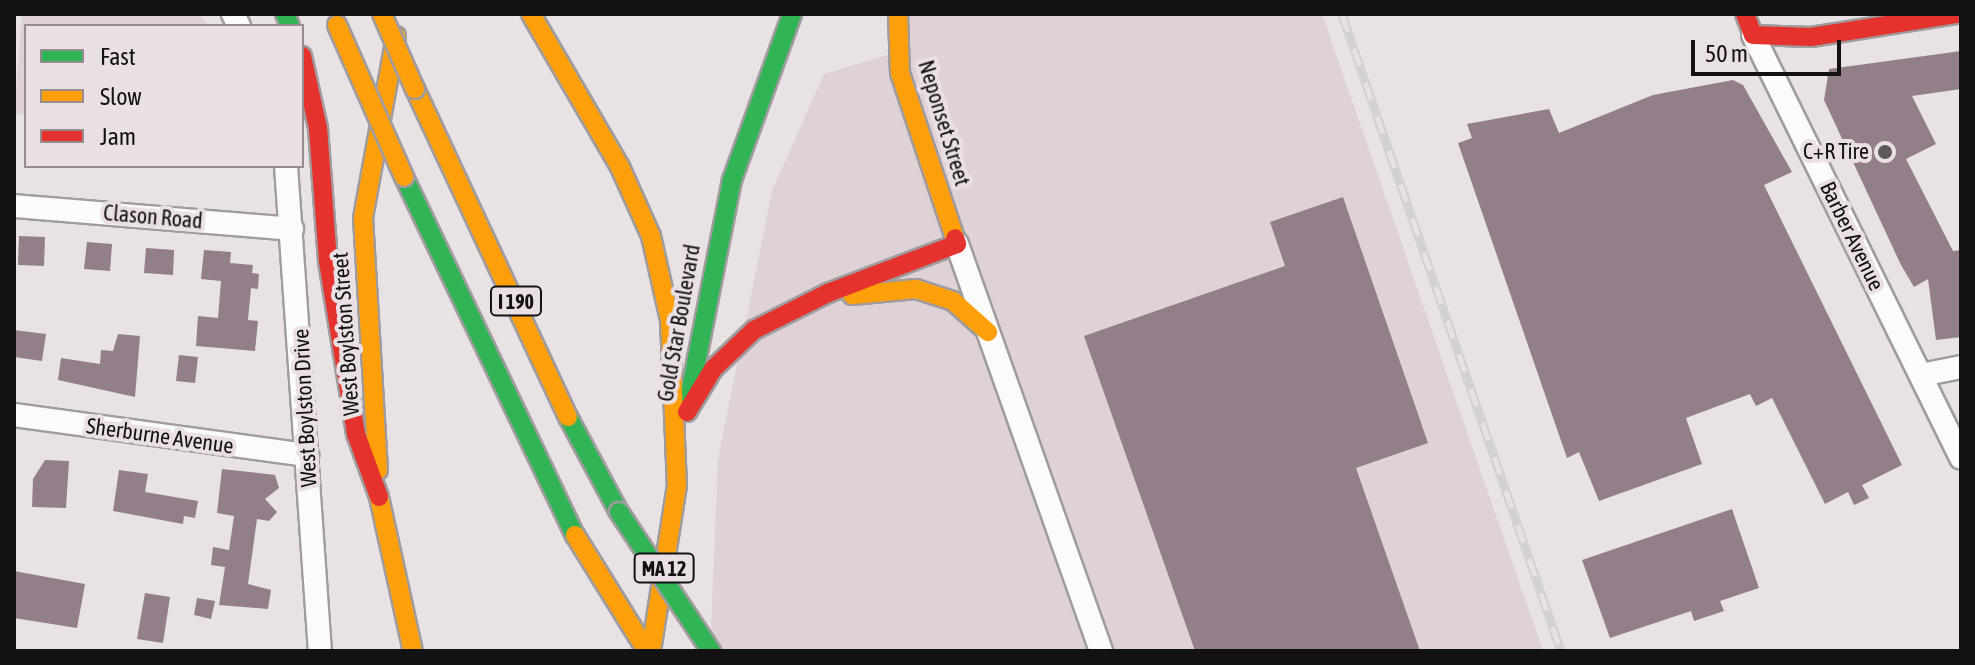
<!DOCTYPE html>
<style>
body{margin:0}
#map{position:relative;width:1975px;height:665px;overflow:hidden;background:#e8e2e5;font-family:"Asap Condensed",sans-serif}
div>[style]{position:absolute}
[style*='--x']{left:calc(var(--x)*1px);top:calc(var(--y)*1px);width:calc(var(--w)*1px);rotate:calc(var(--a)*1deg)}
.built>*{inset:0;background:#dfd2d7}
.building>*{inset:0;background:#927f89}
.roads{filter:drop-shadow(2px 0 #a09c9e) drop-shadow(-2px 0 #a09c9e) drop-shadow(0 2px #a09c9e) drop-shadow(0 -2px #a09c9e)}
.street>*{height:22px;margin:-11px;padding:0 11px;transform-origin:11px;border-radius:11px;background:#fcfbfb}
.fast>*{height:18px;margin:-9px;padding:0 9px;transform-origin:9px;border-radius:9px;background:#30b455}
.slow>*{height:18px;margin:-9px;padding:0 9px;transform-origin:9px;border-radius:9px;background:#ff9f0a}
.jam>*{height:18px;margin:-9px;padding:0 9px;transform-origin:9px;border-radius:9px;background:#e5322d}
.rail>*{height:9px;margin-top:-4.5px;transform-origin:0;background:repeating-linear-gradient(90deg,#eae0e4 0 18px,#d2d0d1 0 36px);box-sizing:border-box;border-block:2px solid #d2d0d1}
.bridges{filter:drop-shadow(2px 0 #a09c9e) drop-shadow(-2px 0 #a09c9e) drop-shadow(0 2px #a09c9e) drop-shadow(0 -2px #a09c9e)}
.fast-bridge>*{height:18px;margin:-9px;padding:0 9px;transform-origin:9px;border-radius:9px;background:#30b455}
.slow-bridge>*{height:18px;margin:-9px;padding:0 9px;transform-origin:9px;border-radius:9px;background:#ff9f0a}
.dots>*{width:22px;height:22px;translate:-50% -50%;box-sizing:border-box;border:4px solid #eae0e4;border-radius:50%}
span{translate:-50% -50%;white-space:nowrap;text-align:center;line-height:1.15;-webkit-text-stroke:8px #eae0e4;paint-order:stroke}
.shield-label span{padding:2px 6px;background:#eae0e4;border:2px solid;border-radius:6px;-webkit-text-stroke-width:0}
.shield-label{font-size:20px;color:#141112;font-weight:700}
.street-label{font-size:22px;color:#141112}
.poi-label{font-size:22px;color:#141112}
.right{translate:-100% -50%;text-align:right}
.frame{position:absolute;inset:0;border:16px solid #141112;pointer-events:none}
.legend{position:absolute;left:24px;top:24px;width:280px;height:144px;box-sizing:border-box;background:#eae0e4;border:2px solid #948d90;margin:0;padding:10px 14px;list-style:none;font-size:24px;color:#141112}
.legend li{display:flex;align-items:center;gap:16px;height:40px}
.legend b{width:40px;border:2px solid #948d90}
.scale{position:absolute;left:1691px;top:40px;width:150px;height:36px;box-sizing:border-box;border:4px solid #141112;border-top:0;padding-left:10px;font-size:24px;line-height:28px;white-space:nowrap;color:#141112;-webkit-text-stroke:6px #eae0e4;paint-order:stroke}
</style>
<div id="map">
<div class="built">
<div style="clip-path:polygon(22px 14px,199px 14px,208px 26px,26px 26px,26px 115px,14px 114px)"></div>
<div style="clip-path:polygon(908px 14px,1322px 14px,1543px 651px,710px 651px,718px 459px,772px 191px,824px 74px,910px 48px)"></div>
</div>
<div class="building">
<div style="clip-path:polygon(1961px 51px,1961px 89px,1912px 96px,1936px 144px,1906px 159px,1953px 251px,1961px 250px,1961px 337px,1936px 340px,1928px 279px,1914px 287px,1901px 265px,1824px 100px,1829px 69px)"></div>
<div style="clip-path:polygon(1733px 80px,1743px 85px,1792px 172px,1764px 185px,1902px 465px,1862px 485px,1869px 498px,1854px 505px,1848px 492px,1825px 504px,1772px 398px,1756px 406px,1750px 394px,1686px 418px,1702px 464px,1599px 501px,1579px 452px,1567px 458px,1458px 143px,1472px 138px,1467px 124px,1549px 109px,1559px 133px,1653px 95px)"></div>
<div style="clip-path:polygon(1343px 197px,1428px 443px,1356px 468px,1420px 651px,1195px 651px,1084px 336px,1285px 266px,1270px 222px)"></div>
<div style="clip-path:polygon(19px 236px,45px 237px,44px 266px,18px 265px)"></div>
<div style="clip-path:polygon(87px 242px,112px 244px,110px 271px,84px 269px)"></div>
<div style="clip-path:polygon(146px 248px,174px 250px,173px 275px,144px 273px)"></div>
<div style="clip-path:polygon(204px 250px,231px 252px,230px 263px,253px 265px,252px 273px,259px 274px,258px 289px,251px 288px,248px 320px,258px 321px,255px 351px,196px 346px,198px 316px,218px 318px,221px 281px,201px 279px)"></div>
<div style="clip-path:polygon(14px 330px,46px 334px,42px 361px,14px 357px)"></div>
<div style="clip-path:polygon(118px 334px,140px 336px,135px 397px,58px 380px,61px 358px,100px 364px,101px 350px,113px 351px)"></div>
<div style="clip-path:polygon(179px 355px,198px 357px,195px 383px,176px 381px)"></div>
<div style="clip-path:polygon(45px 460px,69px 461px,66px 508px,32px 507px,33px 479px)"></div>
<div style="clip-path:polygon(222px 469px,275px 475px,279px 488px,265px 499px,277px 512px,269px 521px,257px 519px,248px 584px,271px 590px,268px 609px,219px 605px,225px 567px,211px 565px,213px 547px,229px 550px,234px 516px,217px 513px)"></div>
<div style="clip-path:polygon(119px 470px,148px 474px,145px 492px,198px 501px,195px 518px,184px 516px,183px 524px,113px 511px)"></div>
<div style="clip-path:polygon(1732px 509px,1759px 588px,1720px 601px,1724px 611px,1694px 621px,1691px 611px,1610px 638px,1582px 560px)"></div>
<div style="clip-path:polygon(14px 571px,85px 584px,77px 628px,14px 618px)"></div>
<div style="clip-path:polygon(145px 593px,170px 597px,163px 643px,137px 639px)"></div>
<div style="clip-path:polygon(197px 598px,215px 601px,211px 619px,194px 615px)"></div>
</div>
<div class="roads">
<div class="street">
<div style="--x:233;--y:14;--w:13;--a:63"></div>
<div style="--x:1753;--y:35;--w:471;--a:63.8"></div>
<div style="--x:286;--y:166;--w:486;--a:86"></div>
<div style="--x:14;--y:206;--w:279;--a:4.7"></div>
<div style="--x:957;--y:244;--w:432;--a:70.5"></div>
<div style="--x:1921;--y:375;--w:41;--a:-11.3"></div>
<div style="--x:14;--y:415;--w:296;--a:7.8"></div>
</div>
<div class="fast">
<div style="--x:285;--y:14;--w:13;--a:67"></div>
<div style="--x:404;--y:177;--w:397;--a:64.5"></div>
<div style="--x:689;--y:399;--w:223;--a:-78.9"></div>
<div style="--x:732;--y:180;--w:177;--a:-70.1"></div>
<div style="--x:568;--y:417;--w:108;--a:61.8"></div>
</div>
<div class="slow">
<div style="--x:531;--y:14;--w:177;--a:59.8"></div>
<div style="--x:620;--y:167;--w:76;--a:65.8"></div>
<div style="--x:651;--y:236;--w:86;--a:77.3"></div>
<div style="--x:670;--y:320;--w:165;--a:87.6"></div>
<div style="--x:898;--y:14;--w:59;--a:88.1"></div>
<div style="--x:900;--y:73;--w:174;--a:71.6"></div>
<div style="--x:415;--y:89;--w:362;--a:65"></div>
<div style="--x:852;--y:295;--w:64;--a:-5.4"></div>
<div style="--x:916;--y:289;--w:39;--a:18"></div>
<div style="--x:953;--y:301;--w:47;--a:41.5"></div>
<div style="--x:378;--y:470;--w:252;--a:-93.4"></div>
<div style="--x:363;--y:218;--w:185;--a:-79.7"></div>
<div style="--x:379;--y:497;--w:158;--a:77.6"></div>
<div style="--x:575;--y:535;--w:137;--a:58.2"></div>
<div style="--x:651;--y:651;--w:168;--a:-81.1"></div>
</div>
<div class="jam">
<div style="--x:1745;--y:14;--w:22;--a:69"></div>
<div style="--x:1753;--y:35;--w:58;--a:2"></div>
<div style="--x:1811;--y:37;--w:148;--a:-9"></div>
<div style="--x:302;--y:56;--w:74;--a:77.5"></div>
<div style="--x:318;--y:128;--w:133;--a:85.7"></div>
<div style="--x:328;--y:261;--w:175;--a:80.8"></div>
<div style="--x:356;--y:434;--w:67;--a:69.9"></div>
<div style="--x:687;--y:412;--w:50;--a:-58.8"></div>
<div style="--x:713;--y:369;--w:57;--a:-43.6"></div>
<div style="--x:754;--y:330;--w:83;--a:-26.6"></div>
<div style="--x:828;--y:293;--w:138;--a:-20.8"></div>
<div style="--x:957;--y:244;--w:6;--a:-108"></div>
</div>
</div>
<div class="rail">
<div style="--x:1342;--y:14;--w:674;--a:71.03"></div>
</div>
<div class="bridges">
<div class="fast-bridge">
<div style="--x:619;--y:512;--w:167;--a:56.5"></div>
</div>
<div class="slow-bridge">
<div style="--x:382;--y:14;--w:82;--a:66.3"></div>
<div style="--x:337;--y:25;--w:166;--a:66.2"></div>
</div>
</div>
<div class="dots">
<div style="left:1885px;top:152px;background:#5e5a5c"></div>
</div>
<div class="shield-label">
<span style="left:516px;top:301px">I 190</span>
<span style="left:664px;top:568px">MA 12</span>
</div>
<div class="street-label">
<span style="left:944px;top:123px;rotate:73deg">Neponset Street</span>
<span style="left:153px;top:217px;rotate:5deg">Clason Road</span>
<span style="left:1852px;top:236px;rotate:64deg">Barber Avenue</span>
<span style="left:679px;top:323px;rotate:-80deg">Gold Star Boulevard</span>
<span style="left:346px;top:334px;rotate:-94deg">West Boylston Street</span>
<span style="left:305px;top:408px;rotate:-93deg">West Boylston Drive</span>
<span style="left:160px;top:436px;rotate:8deg">Sherburne Avenue</span>
</div>
<div class="poi-label">
<span class="right" style="left:1869px;top:152px">C+R Tire</span>
</div>
<div class="frame"></div>
<ul class="legend">
<li><b style="height:10px;background:#30b455"></b>Fast</li>
<li><b style="height:10px;background:#ff9f0a"></b>Slow</li>
<li><b style="height:10px;background:#e5322d"></b>Jam</li>
</ul>
<div class="scale">50 m</div>
</div>
